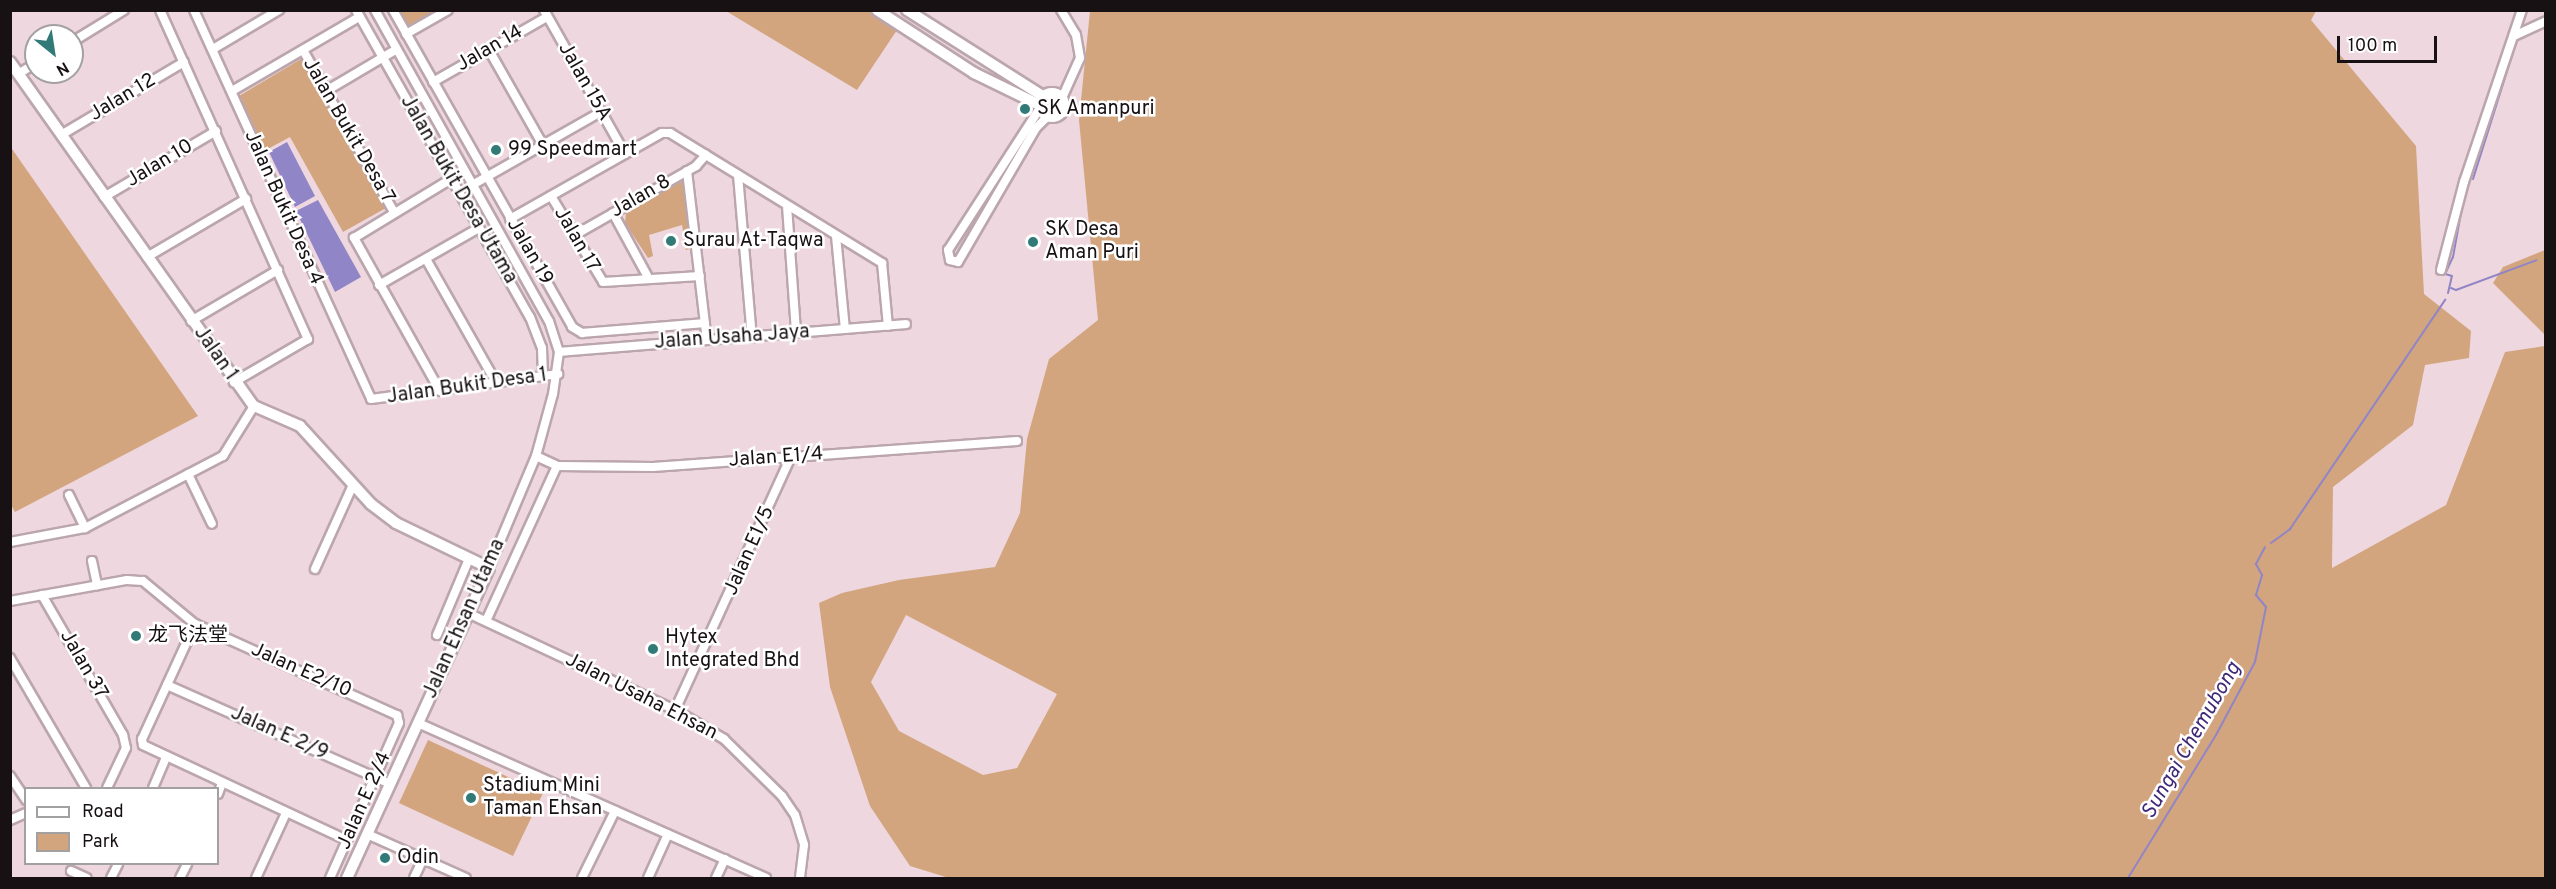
<!DOCTYPE html>
<meta charset="utf-8">
<style>
body{margin:0}
#map{position:relative;width:2556px;height:889px;overflow:hidden;background:#eed7de;font-family:Overpass,"Noto Sans SC",sans-serif}
div>[style]{position:absolute}
[style*='--x']{left:calc(var(--x)*1px);top:calc(var(--y)*1px);width:calc(var(--w)*1px);rotate:calc(var(--a)*1deg)}
.green>*{inset:0;background:#d2a57e}
.water>*{inset:0;background:#9085c6}
.stream>*{height:2px;margin:-1px;padding:0 1px;transform-origin:1px;border-radius:1px;background:#9085c6}
.roads{filter:drop-shadow(2px 0 #bba6ad) drop-shadow(-2px 0 #bba6ad) drop-shadow(0 2px #bba6ad) drop-shadow(0 -2px #bba6ad)}
.street>*{height:8px;margin:-4px;padding:0 4px;transform-origin:4px;border-radius:4px;background:#fff}
.secondary>*{height:10px;margin:-5px;padding:0 5px;transform-origin:5px;border-radius:5px;background:#fff}
.secondary>.ring{margin:-5px;padding:0;box-sizing:content-box;background:none;border:10px solid #fff;border-radius:50%}
.dots>*{width:16px;height:16px;translate:-50% -50%;box-sizing:border-box;border:3px solid #fff;border-radius:50%}
span{translate:-50% -50%;white-space:nowrap;text-align:center;line-height:1.15;-webkit-text-stroke:5px #fff;paint-order:stroke}
.street-label{font-size:20px;color:#181113}
.poi-label{font-size:20px;color:#181113}
.left{translate:0 -50%;text-align:left}
.water-label{font-size:21px;color:#3f2976;font-style:italic}
.frame{position:absolute;inset:0;border:12px solid #181113;pointer-events:none}
.legend{position:absolute;left:24px;top:787px;width:195px;height:78px;box-sizing:border-box;background:#fff;border:2px solid #a3a0a1;margin:0;padding:8px 10px;list-style:none;font-size:18px;color:#181113}
.legend li{display:flex;align-items:center;gap:12px;height:30px}
.legend b{width:30px;border:2px solid #a3a0a1}
.north{position:absolute;left:24px;top:24px;width:60px;height:60px;box-sizing:border-box;background:#fff;border:2px solid #a3a0a1;border-radius:50%;rotate:150deg;font-size:16px;font-weight:700;line-height:24px;text-align:center;color:#181113}
.north::after{content:'';display:block;margin:auto;width:21px;height:27px;background:#317a78;clip-path:polygon(50% 0,100% 100%,50% 72%,0 100%)}
.scale{position:absolute;left:2337px;top:36px;width:100px;height:27px;box-sizing:border-box;border:3px solid #181113;border-top:0;padding-left:8px;font-size:18px;line-height:21px;white-space:nowrap;color:#181113;-webkit-text-stroke:4px #fff;paint-order:stroke}
</style>
<div id="map">
<div class="green">
<div style="clip-path:polygon(393px 11px,448px 11px,406px 34px)"></div>
<div style="clip-path:polygon(726px 11px,876px 11px,899px 27px,857px 90px)"></div>
<div style="clip-path:polygon(evenodd,1090px 11px,2316px 11px,2311px 20px,2416px 146px,2424px 294px,2471px 331px,2469px 358px,2425px 365px,2413px 425px,2333px 487px,2332px 568px,2446px 505px,2505px 352px,2545px 346px,2545px 878px,949px 878px,910px 866px,870px 806px,830px 687px,819px 603px,842px 593px,899px 580px,995px 567px,1020px 513px,1027px 439px,1049px 359px,1098px 320px,1079px 120px,1090px 11px,906px 615px,1057px 694px,1017px 768px,983px 775px,899px 731px,871px 682px,906px 615px)"></div>
<div style="clip-path:polygon(301px 59px,386px 208px,343px 232px,290px 137px,264px 151px,239px 96px)"></div>
<div style="clip-path:polygon(10px 146px,198px 416px,15px 512px,10px 503px)"></div>
<div style="clip-path:polygon(685px 180px,695px 248px,686px 250px,682px 225px,649px 235px,653px 256px,648px 258px,625px 223px,626px 211px)"></div>
<div style="clip-path:polygon(2545px 250px,2546px 250px,2545px 335px,2493px 283px,2503px 267px)"></div>
<div style="clip-path:polygon(428px 740px,543px 793px,513px 856px,399px 803px)"></div>
</div>
<div class="water">
<div style="clip-path:polygon(287px 142px,315px 196px,295px 207px,269px 152px)"></div>
<div style="clip-path:polygon(318px 200px,361px 277px,335px 292px,296px 211px)"></div>
</div>
<div class="stream">
<div style="--x:2520;--y:31;--w:12;--a:-76"></div>
<div style="--x:2473;--y:179;--w:150;--a:-72.5"></div>
<div style="--x:2451;--y:288;--w:5;--a:22"></div>
<div style="--x:2456;--y:290;--w:86;--a:-20.3"></div>
<div style="--x:2448;--y:293;--w:17;--a:-77"></div>
<div style="--x:2452;--y:276;--w:7;--a:-164"></div>
<div style="--x:2445;--y:274;--w:19;--a:-65"></div>
<div style="--x:2453;--y:257;--w:56;--a:-79.7"></div>
<div style="--x:2271;--y:543;--w:24;--a:-36"></div>
<div style="--x:2290;--y:529;--w:277;--a:-55.9"></div>
<div style="--x:2128;--y:878;--w:168;--a:-58.4"></div>
<div style="--x:2216;--y:735;--w:83;--a:-61.9"></div>
<div style="--x:2255;--y:662;--w:56;--a:-78.7"></div>
<div style="--x:2266;--y:607;--w:16;--a:-130"></div>
<div style="--x:2256;--y:595;--w:21;--a:-73"></div>
<div style="--x:2262;--y:575;--w:13;--a:-119"></div>
<div style="--x:2256;--y:564;--w:19;--a:-62"></div>
</div>
<div class="roads">
<div class="street">
<div style="--x:160;--y:10;--w:361;--a:65.8"></div>
<div style="--x:308;--y:339;--w:86;--a:149.8"></div>
<div style="--x:194;--y:10;--w:427;--a:65.5"></div>
<div style="--x:371;--y:399;--w:189;--a:-7.6"></div>
<div style="--x:356;--y:10;--w:353;--a:60.5"></div>
<div style="--x:530;--y:317;--w:33;--a:69"></div>
<div style="--x:542;--y:348;--w:27;--a:88"></div>
<div style="--x:375;--y:10;--w:356;--a:60.8"></div>
<div style="--x:549;--y:321;--w:33;--a:72"></div>
<div style="--x:559;--y:352;--w:42;--a:98.1"></div>
<div style="--x:553;--y:394;--w:64;--a:105.3"></div>
<div style="--x:536;--y:456;--w:121;--a:112.8"></div>
<div style="--x:393;--y:10;--w:364;--a:60.5"></div>
<div style="--x:572;--y:327;--w:12;--a:31"></div>
<div style="--x:582;--y:333;--w:123;--a:-4.6"></div>
<div style="--x:544;--y:10;--w:165;--a:60.6"></div>
<div style="--x:1061;--y:10;--w:29;--a:59"></div>
<div style="--x:1076;--y:35;--w:23;--a:80"></div>
<div style="--x:1080;--y:58;--w:44;--a:114.2"></div>
<div style="--x:406;--y:34;--w:48;--a:-29.7"></div>
<div style="--x:2514;--y:36;--w:35;--a:-25"></div>
<div style="--x:72;--y:42;--w:61;--a:-31.6"></div>
<div style="--x:213;--y:49;--w:77;--a:-30.6"></div>
<div style="--x:303;--y:50;--w:186;--a:60.7"></div>
<div style="--x:489;--y:50;--w:109;--a:60.4"></div>
<div style="--x:18;--y:74;--w:21;--a:-31"></div>
<div style="--x:433;--y:82;--w:131;--a:-29.7"></div>
<div style="--x:232;--y:91;--w:147;--a:-30.2"></div>
<div style="--x:326;--y:91;--w:82;--a:-30.6"></div>
<div style="--x:1040;--y:108;--w:169;--a:122.9"></div>
<div style="--x:948;--y:250;--w:10;--a:79"></div>
<div style="--x:950;--y:260;--w:8;--a:14"></div>
<div style="--x:958;--y:262;--w:155;--a:-59.8"></div>
<div style="--x:1036;--y:128;--w:16;--a:-45"></div>
<div style="--x:61;--y:135;--w:143;--a:-30.7"></div>
<div style="--x:687;--y:171;--w:170;--a:83.3"></div>
<div style="--x:738;--y:175;--w:163;--a:85.1"></div>
<div style="--x:474;--y:184;--w:146;--a:-29.6"></div>
<div style="--x:551;--y:196;--w:100;--a:58.8"></div>
<div style="--x:603;--y:282;--w:97;--a:-3.5"></div>
<div style="--x:104;--y:197;--w:130;--a:-30.5"></div>
<div style="--x:787;--y:206;--w:127;--a:85.9"></div>
<div style="--x:613;--y:213;--w:75;--a:61.4"></div>
<div style="--x:510;--y:219;--w:175;--a:-29.5"></div>
<div style="--x:662;--y:133;--w:8;--a:0"></div>
<div style="--x:670;--y:133;--w:249;--a:31.5"></div>
<div style="--x:882;--y:263;--w:63;--a:84.6"></div>
<div style="--x:573;--y:236;--w:142;--a:-29.6"></div>
<div style="--x:696;--y:166;--w:15;--a:-48"></div>
<div style="--x:836;--y:236;--w:93;--a:84.5"></div>
<div style="--x:147;--y:257;--w:115;--a:-30.4"></div>
<div style="--x:426;--y:259;--w:142;--a:60.4"></div>
<div style="--x:2441;--y:270;--w:91;--a:-75.4"></div>
<div style="--x:2464;--y:182;--w:182;--a:-71.4"></div>
<div style="--x:379;--y:285;--w:115;--a:-29.7"></div>
<div style="--x:191;--y:321;--w:101;--a:-30.4"></div>
<div style="--x:559;--y:352;--w:348;--a:-4.6"></div>
<div style="--x:440;--y:391;--w:176;--a:-119.3"></div>
<div style="--x:354;--y:238;--w:114;--a:-31.3"></div>
<div style="--x:536;--y:456;--w:23;--a:25"></div>
<div style="--x:557;--y:466;--w:96;--a:0.6"></div>
<div style="--x:653;--y:467;--w:365;--a:-4.1"></div>
<div style="--x:188;--y:474;--w:55;--a:64.4"></div>
<div style="--x:69;--y:495;--w:37;--a:64"></div>
<div style="--x:10;--y:542;--w:76;--a:-10.6"></div>
<div style="--x:85;--y:528;--w:156;--a:-27.6"></div>
<div style="--x:223;--y:456;--w:59;--a:-58.2"></div>
<div style="--x:92;--y:561;--w:25;--a:78"></div>
<div style="--x:315;--y:569;--w:92;--a:-65.7"></div>
<div style="--x:42;--y:595;--w:162;--a:59.9"></div>
<div style="--x:123;--y:735;--w:13;--a:77"></div>
<div style="--x:126;--y:748;--w:44;--a:115.4"></div>
<div style="--x:10;--y:601;--w:119;--a:-10.2"></div>
<div style="--x:127;--y:580;--w:16;--a:4"></div>
<div style="--x:143;--y:581;--w:67;--a:39.6"></div>
<div style="--x:195;--y:624;--w:222;--a:24.3"></div>
<div style="--x:397;--y:715;--w:8;--a:76"></div>
<div style="--x:399;--y:723;--w:170;--a:114"></div>
<div style="--x:468;--y:613;--w:229;--a:25.1"></div>
<div style="--x:675;--y:710;--w:57;--a:30.6"></div>
<div style="--x:724;--y:739;--w:81;--a:44.5"></div>
<div style="--x:782;--y:796;--w:23;--a:56"></div>
<div style="--x:795;--y:815;--w:31;--a:73"></div>
<div style="--x:804;--y:845;--w:33;--a:97"></div>
<div style="--x:486;--y:621;--w:170;--a:-65.4"></div>
<div style="--x:195;--y:624;--w:127;--a:114.7"></div>
<div style="--x:142;--y:739;--w:6;--a:81"></div>
<div style="--x:143;--y:745;--w:225;--a:25"></div>
<div style="--x:437;--y:635;--w:82;--a:-67.2"></div>
<div style="--x:10;--y:658;--w:151;--a:59.7"></div>
<div style="--x:167;--y:685;--w:244;--a:23.9"></div>
<div style="--x:675;--y:710;--w:278;--a:-65.4"></div>
<div style="--x:418;--y:723;--w:381;--a:24"></div>
<div style="--x:10;--y:776;--w:29;--a:56"></div>
<div style="--x:153;--y:788;--w:33;--a:-67"></div>
<div style="--x:218;--y:794;--w:12;--a:-70"></div>
<div style="--x:10;--y:820;--w:17;--a:-24"></div>
<div style="--x:367;--y:834;--w:108;--a:24"></div>
<div style="--x:71;--y:871;--w:17;--a:24"></div>
<div style="--x:111;--y:878;--w:16;--a:-63"></div>
<div style="--x:180;--y:878;--w:16;--a:-63"></div>
<div style="--x:256;--y:878;--w:72;--a:-65.2"></div>
<div style="--x:414;--y:878;--w:21;--a:-65"></div>
<div style="--x:582;--y:878;--w:75;--a:-63.8"></div>
<div style="--x:648;--y:878;--w:48;--a:-65.6"></div>
<div style="--x:716;--y:878;--w:21;--a:-65"></div>
</div>
<div class="secondary">
<div style="--x:877;--y:10;--w:116;--a:33"></div>
<div style="--x:974;--y:73;--w:73;--a:25.9"></div>
<div style="--x:907;--y:10;--w:162;--a:32.4"></div>
<div style="--x:10;--y:62;--w:422;--a:54.7"></div>
<div style="--x:254;--y:406;--w:50;--a:23.5"></div>
<div style="--x:300;--y:426;--w:105;--a:47.7"></div>
<div style="--x:371;--y:504;--w:31;--a:37"></div>
<div style="--x:396;--y:523;--w:103;--a:25.8"></div>
<div style="--x:489;--y:568;--w:341;--a:114.6"></div>
<div class="ring" style="left:1040px;top:93px;width:14px;height:14px"></div>
</div>
</div>
<div class="dots">
<div style="left:1025px;top:109px;background:#317a78"></div>
<div style="left:496px;top:150px;background:#317a78"></div>
<div style="left:671px;top:241px;background:#317a78"></div>
<div style="left:1033px;top:242px;background:#317a78"></div>
<div style="left:136px;top:636px;background:#317a78"></div>
<div style="left:653px;top:649px;background:#317a78"></div>
<div style="left:471px;top:798px;background:#317a78"></div>
<div style="left:385px;top:858px;background:#317a78"></div>
</div>
<div class="street-label">
<span style="left:490px;top:49px;rotate:-30deg">Jalan 14</span>
<span style="left:584px;top:82px;rotate:60deg">Jalan 15A</span>
<span style="left:123px;top:98px;rotate:-31deg">Jalan 12</span>
<span style="left:348px;top:131px;rotate:60deg">Jalan Bukit Desa 7</span>
<span style="left:160px;top:164px;rotate:-31deg">Jalan 10</span>
<span style="left:458px;top:190px;rotate:60deg">Jalan Bukit Desa Utama</span>
<span style="left:641px;top:197px;rotate:-30deg">Jalan 8</span>
<span style="left:283px;top:208px;rotate:66deg">Jalan Bukit Desa 4</span>
<span style="left:576px;top:240px;rotate:60deg">Jalan 17</span>
<span style="left:529px;top:252px;rotate:60deg">Jalan 19</span>
<span style="left:732px;top:338px;rotate:-4deg">Jalan Usaha Jaya</span>
<span style="left:215px;top:354px;rotate:55deg">Jalan 1</span>
<span style="left:467px;top:387px;rotate:-8deg">Jalan Bukit Desa 1</span>
<span style="left:776px;top:458px;rotate:-4deg">Jalan E1/4</span>
<span style="left:750px;top:551px;rotate:-66deg">Jalan E1/5</span>
<span style="left:465px;top:619px;rotate:-66deg">Jalan Ehsan Utama</span>
<span style="left:83px;top:665px;rotate:60deg">Jalan 37</span>
<span style="left:301px;top:671px;rotate:24deg">Jalan E2/10</span>
<span style="left:641px;top:697px;rotate:27deg">Jalan Usaha Ehsan</span>
<span style="left:279px;top:734px;rotate:24deg">Jalan E 2/9</span>
<span style="left:365px;top:801px;rotate:-66deg">Jalan E 2/4</span>
</div>
<div class="poi-label">
<span class="left" style="left:1037px;top:109px">SK Amanpuri</span>
<span class="left" style="left:508px;top:150px">99 Speedmart</span>
<span class="left" style="left:1045px;top:242px">SK Desa<br>Aman Puri</span>
<span class="left" style="left:683px;top:241px">Surau At-Taqwa</span>
<span class="left" style="left:148px;top:636px">龙飞法堂</span>
<span class="left" style="left:665px;top:650px">Hytex<br>Integrated Bhd</span>
<span class="left" style="left:483px;top:798px">Stadium Mini<br>Taman Ehsan</span>
<span class="left" style="left:397px;top:858px">Odin</span>
</div>
<div class="water-label">
<span style="left:2192px;top:741px;rotate:-60deg">Sungai Chemubong</span>
</div>
<div class="frame"></div>
<ul class="legend">
<li><b style="height:8px;background:#fff"></b>Road</li>
<li><b style="height:16px;background:#d2a57e"></b>Park</li>
</ul>
<div class="north">N</div>
<div class="scale">100 m</div>
</div>
